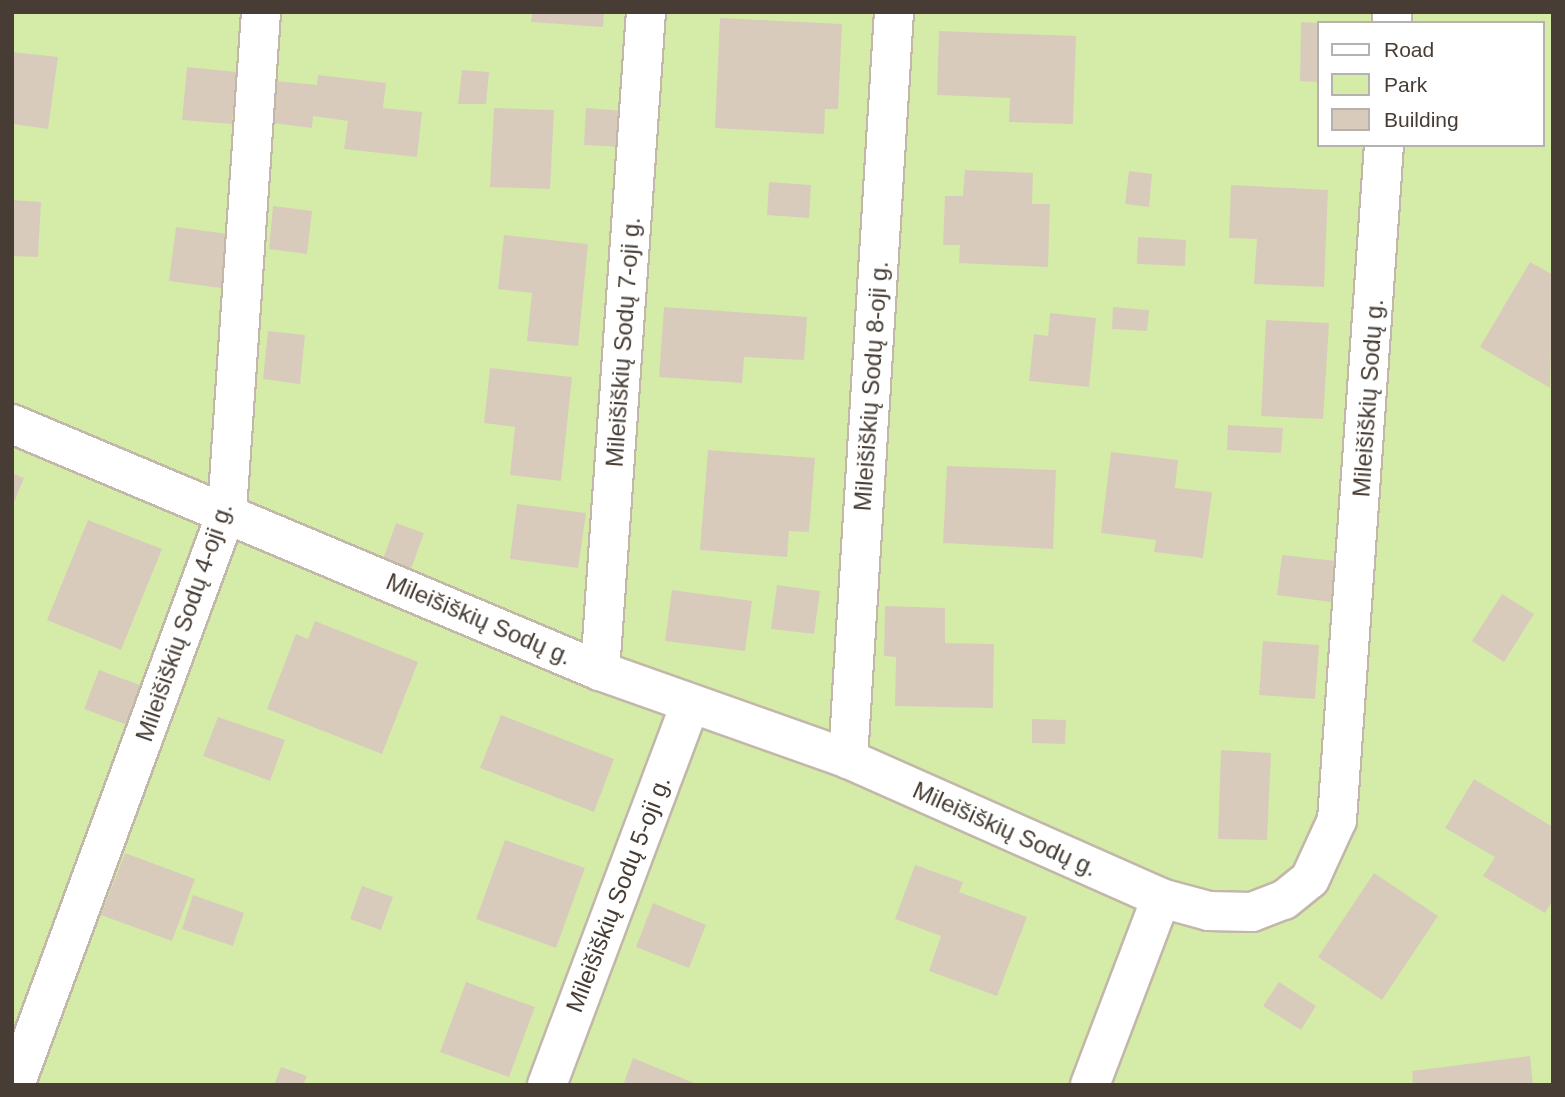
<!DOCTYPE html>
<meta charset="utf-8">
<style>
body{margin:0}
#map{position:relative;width:1565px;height:1097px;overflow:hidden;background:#f4eee4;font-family:Arial,sans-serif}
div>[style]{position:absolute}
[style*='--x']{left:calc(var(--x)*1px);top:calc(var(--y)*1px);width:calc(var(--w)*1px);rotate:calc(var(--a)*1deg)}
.green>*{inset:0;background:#d5eca9}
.building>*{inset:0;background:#d9cbbc}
.roads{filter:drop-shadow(2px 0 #c3b7a9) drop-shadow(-2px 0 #c3b7a9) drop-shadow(0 2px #c3b7a9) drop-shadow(0 -2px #c3b7a9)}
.street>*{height:38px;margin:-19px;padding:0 19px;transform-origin:19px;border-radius:19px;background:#fff}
span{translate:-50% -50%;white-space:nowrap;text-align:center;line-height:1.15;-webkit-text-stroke:7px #fff;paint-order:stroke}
.street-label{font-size:24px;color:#473d34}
.frame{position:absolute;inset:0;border:14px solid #473d34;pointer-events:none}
.legend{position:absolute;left:1317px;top:21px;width:228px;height:126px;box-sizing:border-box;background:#fff;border:2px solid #b5b1ae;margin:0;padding:9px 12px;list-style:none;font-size:21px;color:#473d34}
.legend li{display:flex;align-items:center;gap:14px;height:35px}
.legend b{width:35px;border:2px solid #b5b1ae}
</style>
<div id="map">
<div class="green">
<div style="clip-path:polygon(evenodd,12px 12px,1553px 12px,1553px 1085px,12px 1085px,12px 12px,1318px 23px,1542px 23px,1542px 145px,1318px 145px,1318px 23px)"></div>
</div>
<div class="building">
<div style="clip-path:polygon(532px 12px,604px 12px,603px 27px,531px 22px)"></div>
<div style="clip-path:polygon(720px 18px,842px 24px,838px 109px,825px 109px,824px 134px,715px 128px)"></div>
<div style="clip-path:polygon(1301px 22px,1318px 23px,1318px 82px,1300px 81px)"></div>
<div style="clip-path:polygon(939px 31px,1076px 36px,1073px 124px,1009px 122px,1010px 98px,937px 95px)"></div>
<div style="clip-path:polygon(12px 52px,58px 57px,48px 129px,12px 124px)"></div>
<div style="clip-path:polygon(187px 67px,237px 72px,232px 124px,182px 120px)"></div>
<div style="clip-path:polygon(462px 70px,489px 72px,486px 104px,458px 104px)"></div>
<div style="clip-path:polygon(318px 75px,386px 83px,383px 108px,422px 112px,417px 157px,344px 149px,348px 121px,313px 116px,312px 128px,272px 123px,276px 81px,317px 85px)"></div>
<div style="clip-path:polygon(494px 108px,554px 110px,550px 189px,490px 187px)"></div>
<div style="clip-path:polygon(586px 108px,625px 111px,623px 147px,584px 145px)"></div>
<div style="clip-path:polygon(965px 170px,1033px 173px,1032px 204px,1050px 204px,1048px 267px,959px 263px,960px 245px,943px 245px,945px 196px,963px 196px)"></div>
<div style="clip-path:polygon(1129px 171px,1152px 174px,1149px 207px,1125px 204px)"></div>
<div style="clip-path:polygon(769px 182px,811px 185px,809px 218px,767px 215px)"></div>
<div style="clip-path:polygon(1231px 185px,1328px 190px,1324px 287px,1254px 284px,1257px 239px,1229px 238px)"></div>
<div style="clip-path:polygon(12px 200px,41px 202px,38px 257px,12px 256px)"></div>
<div style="clip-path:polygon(273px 206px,312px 211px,307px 254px,269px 249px)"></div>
<div style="clip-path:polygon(176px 227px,228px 234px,221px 288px,169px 281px)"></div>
<div style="clip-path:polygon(504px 235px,588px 244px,578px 346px,527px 341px,532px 293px,498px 289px)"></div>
<div style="clip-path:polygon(1138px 237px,1186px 240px,1185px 266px,1137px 264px)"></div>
<div style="clip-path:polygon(1530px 262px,1553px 275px,1550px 388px,1480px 347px)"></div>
<div style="clip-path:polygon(664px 307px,807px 317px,804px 360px,744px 357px,742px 383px,659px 377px)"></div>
<div style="clip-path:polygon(1113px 307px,1149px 310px,1147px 331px,1112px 329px)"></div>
<div style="clip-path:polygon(1050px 313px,1096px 318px,1089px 387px,1029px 381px,1034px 334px,1048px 336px)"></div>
<div style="clip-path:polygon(1266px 320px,1329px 323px,1323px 419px,1261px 416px)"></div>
<div style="clip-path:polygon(268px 331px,305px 335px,300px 384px,263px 379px)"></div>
<div style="clip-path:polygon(490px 368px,572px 377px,561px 481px,510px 475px,515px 427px,484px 423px)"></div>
<div style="clip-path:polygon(1228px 425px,1283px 428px,1281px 453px,1227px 450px)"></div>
<div style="clip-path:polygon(708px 450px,815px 458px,809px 532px,789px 531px,787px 557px,700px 550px)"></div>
<div style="clip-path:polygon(1111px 452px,1178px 460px,1175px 488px,1212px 492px,1203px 558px,1154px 552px,1156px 540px,1101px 533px)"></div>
<div style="clip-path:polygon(947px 466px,1056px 470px,1053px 549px,943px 543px)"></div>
<div style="clip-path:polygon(12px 473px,24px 478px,12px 507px)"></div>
<div style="clip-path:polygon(517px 504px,586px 513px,578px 568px,510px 559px)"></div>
<div style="clip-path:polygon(88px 520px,162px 549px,121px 650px,47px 620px)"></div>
<div style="clip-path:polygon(396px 523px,424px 533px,411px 569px,383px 559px)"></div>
<div style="clip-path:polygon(1282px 555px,1336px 561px,1331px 602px,1277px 595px)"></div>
<div style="clip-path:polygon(777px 585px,820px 591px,814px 634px,771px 629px)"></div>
<div style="clip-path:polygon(672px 590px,752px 601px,745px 651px,665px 641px)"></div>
<div style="clip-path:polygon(1502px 594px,1534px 614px,1504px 662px,1472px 641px)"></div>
<div style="clip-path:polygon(885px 606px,945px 608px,945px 643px,994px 644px,993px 708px,895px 706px,896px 657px,884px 656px)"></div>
<div style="clip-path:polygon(315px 621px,418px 662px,382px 754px,267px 709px,296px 634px,308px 639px)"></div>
<div style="clip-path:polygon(1263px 641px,1319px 645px,1315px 699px,1259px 695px)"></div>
<div style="clip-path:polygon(99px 670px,145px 687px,130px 726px,84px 709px)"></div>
<div style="clip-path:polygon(501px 715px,614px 759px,594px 812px,480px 768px)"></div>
<div style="clip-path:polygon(218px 717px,285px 740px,270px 781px,203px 756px)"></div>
<div style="clip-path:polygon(1032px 719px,1066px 720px,1065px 744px,1032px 743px)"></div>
<div style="clip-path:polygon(1221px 750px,1271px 753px,1267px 840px,1218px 839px)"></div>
<div style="clip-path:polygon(1474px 779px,1553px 827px,1553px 900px,1545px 913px,1483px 876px,1495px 857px,1445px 828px)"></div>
<div style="clip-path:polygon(505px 840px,585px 868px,556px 948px,476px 919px)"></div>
<div style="clip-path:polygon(125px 853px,195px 879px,172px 941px,101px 915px)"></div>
<div style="clip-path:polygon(915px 865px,963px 882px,959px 892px,1027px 917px,997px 996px,929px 971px,941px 936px,895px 919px)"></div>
<div style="clip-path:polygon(1374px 873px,1438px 916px,1382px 1000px,1318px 957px)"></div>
<div style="clip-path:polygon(362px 886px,393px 897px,381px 930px,350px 919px)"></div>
<div style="clip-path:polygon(193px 895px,244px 913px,233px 946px,182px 929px)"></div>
<div style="clip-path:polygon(653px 903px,706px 925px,689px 968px,636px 947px)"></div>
<div style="clip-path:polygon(466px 982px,535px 1007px,509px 1077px,440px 1052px)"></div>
<div style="clip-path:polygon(1279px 982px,1316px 1006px,1301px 1030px,1263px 1006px)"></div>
<div style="clip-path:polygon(1530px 1056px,1533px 1085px,1413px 1085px,1412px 1071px)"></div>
<div style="clip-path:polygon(633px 1058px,699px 1085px,623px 1085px)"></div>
<div style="clip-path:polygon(281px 1067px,307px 1076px,303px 1085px,274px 1085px)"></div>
</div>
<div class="roads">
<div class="street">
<div style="--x:1392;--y:23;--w:11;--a:-90"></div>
<div style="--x:12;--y:424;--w:638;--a:22.79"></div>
<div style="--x:600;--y:671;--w:263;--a:19.5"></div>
<div style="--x:848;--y:759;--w:342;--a:23.9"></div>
<div style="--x:1161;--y:898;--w:50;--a:15.2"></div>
<div style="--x:1209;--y:911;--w:43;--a:1.3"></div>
<div style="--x:1252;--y:912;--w:34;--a:-21"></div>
<div style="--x:1284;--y:900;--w:33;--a:-39"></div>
<div style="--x:1310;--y:879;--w:65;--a:-65.4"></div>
<div style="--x:1337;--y:820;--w:677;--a:-86.02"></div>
<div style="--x:600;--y:671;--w:661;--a:-86.01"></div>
<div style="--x:848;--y:759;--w:748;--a:-86.48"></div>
<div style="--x:15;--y:1085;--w:612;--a:-69.73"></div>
<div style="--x:227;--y:511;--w:500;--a:-86.1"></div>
<div style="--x:547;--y:1085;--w:407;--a:-69.4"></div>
<div style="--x:1090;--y:1085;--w:200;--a:-69.2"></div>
</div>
</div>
<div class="street-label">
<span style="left:623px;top:342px;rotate:-86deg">Mileišiškių Sodų 7-oji g.</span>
<span style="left:871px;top:386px;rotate:-86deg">Mileišiškių Sodų 8-oji g.</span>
<span style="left:1368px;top:398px;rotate:-86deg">Mileišiškių Sodų g.</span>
<span style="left:479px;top:619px;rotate:23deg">Mileišiškių Sodų g.</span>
<span style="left:184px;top:622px;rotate:-71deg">Mileišiškių Sodų 4-oji g.</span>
<span style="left:1005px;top:829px;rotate:24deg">Mileišiškių Sodų g.</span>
<span style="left:618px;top:894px;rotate:-69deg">Mileišiškių Sodų 5-oji g.</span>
</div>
<div class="frame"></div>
<ul class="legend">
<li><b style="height:9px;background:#fff"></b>Road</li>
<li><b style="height:19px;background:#d5eca9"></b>Park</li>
<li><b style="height:19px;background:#d9cbbc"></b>Building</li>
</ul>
</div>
